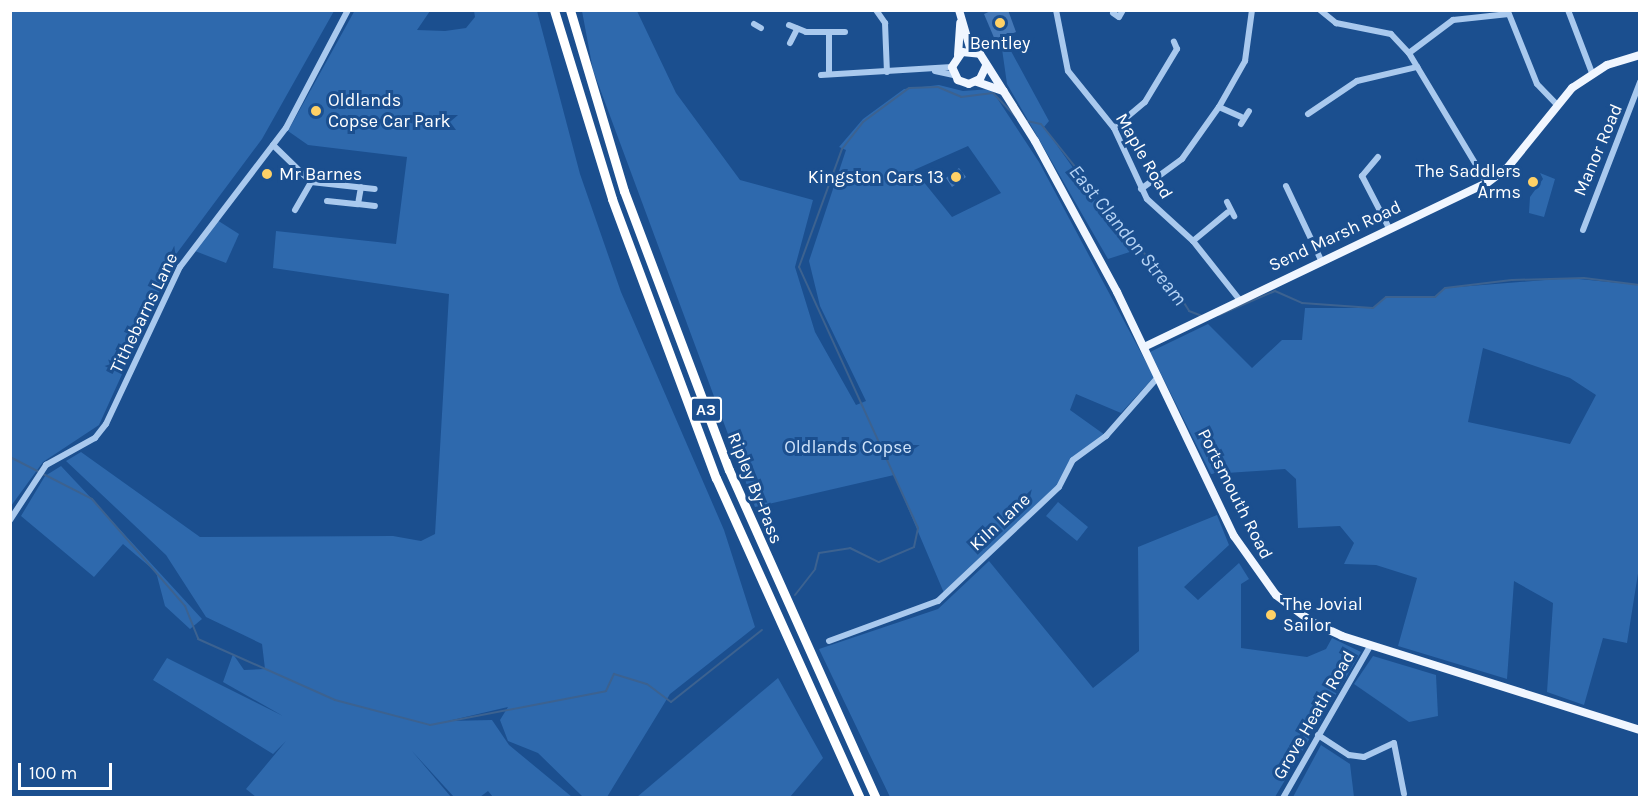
<!DOCTYPE html>
<style>
body{margin:0}
#map{position:relative;width:1650px;height:808px;overflow:hidden;background:#1b4f8f;font-family:Karla,sans-serif}
div>[style]{position:absolute}
[style*='--x']{left:calc(var(--x)*1px);top:calc(var(--y)*1px);width:calc(var(--w)*1px);rotate:calc(var(--a)*1deg)}
.green>*{inset:0;background:#2e69ad}
.stream>*{height:2px;margin:-1px;padding:0 1px;transform-origin:1px;border-radius:1px;background:#3c6290}
.building>*{inset:0;background:#4478b7}
.minor>*{height:6px;margin:-3px;padding:0 3px;transform-origin:3px;border-radius:3px;background:#a9c9ee}
.major>*{height:8px;margin:-4px;padding:0 4px;transform-origin:4px;border-radius:4px;background:#f0f6ff}
.highway>*{height:9px;margin:-4.5px;padding:0 4.5px;transform-origin:4.5px;border-radius:4.5px;background:#fff}
.dots>*{width:16px;height:16px;translate:-50% -50%;box-sizing:border-box;border:3px solid #1b4f8f;border-radius:50%}
span{translate:-50% -50%;white-space:nowrap;text-align:center;line-height:1.15;-webkit-text-stroke:6px #1b4f8f;paint-order:stroke}
.shield-label span{padding:2px 4px;background:#1b4f8f;border:2px solid;border-radius:4px;-webkit-text-stroke-width:0}
.shield-label{font-size:16px;color:#fff;font-weight:700}
.poi-label{font-size:18px;color:#fff}
.left{translate:0 -50%;text-align:left}
.right{translate:-100% -50%;text-align:right}
.street-label{font-size:18px;color:#fff}
.park-label{font-size:18px;color:#cfe3fa}
.water-label{font-size:20px;color:#b5d3f5;font-style:italic}
.frame{position:absolute;inset:0;border:12px solid #fff;pointer-events:none}
.scale{position:absolute;left:18px;top:763px;width:94px;height:27px;box-sizing:border-box;border:3px solid #fff;border-top:0;padding-left:8px;font-size:18px;line-height:21px;white-space:nowrap;color:#fff;-webkit-text-stroke:4px #1b4f8f;paint-order:stroke}
</style>
<div id="map">
<div class="green">
<div style="clip-path:polygon(11px 10px,334px 11px,262px 139px,177px 253px,99px 425px,43px 462px,11px 506px)"></div>
<div style="clip-path:polygon(355px 10px,430px 11px,417px 30px,445px 31px,466px 28px,475px 17px,474px 11px,537px 11px,580px 174px,621px 292px,724px 530px,755px 627px,670px 694px,607px 797px,583px 797px,538px 753px,508px 741px,500px 720px,508px 707px,448px 721px,492px 720px,509px 745px,572px 797px,493px 797px,488px 791px,480px 797px,454px 797px,412px 751px,451px 797px,256px 797px,246px 789px,286px 741px,273px 754px,153px 680px,167px 658px,283px 716px,223px 682px,233px 654px,244px 670px,265px 669px,262px 644px,206px 617px,166px 555px,66px 461px,81px 452px,200px 537px,393px 536px,421px 541px,435px 534px,449px 294px,273px 268px,276px 231px,396px 244px,407px 157px,308px 145px,288px 131px)"></div>
<div style="clip-path:polygon(evenodd,582px 11px,637px 11px,676px 93px,740px 180px,813px 200px,795px 267px,815px 332px,856px 405px,866px 401px,820px 306px,809px 261px,846px 150px,839px 147px,863px 119px,904px 89px,939px 85px,963px 91px,991px 89px,1039px 162px,1154px 377px,1121px 413px,1076px 394px,1070px 410px,1105px 435px,1081px 453px,1058px 486px,944px 593px,894px 475px,755px 507px,593px 70px,582px 11px,968px 146px,1001px 193px,952px 217px,914px 170px,968px 146px)"></div>
<div style="clip-path:polygon(1005px 40px,1049px 121px,1044px 127px,1113px 224px,1139px 249px,1108px 259px,1007px 84px,1001px 42px)"></div>
<div style="clip-path:polygon(1540px 173px,1555px 179px,1544px 217px,1529px 213px,1530px 197px,1543px 179px)"></div>
<div style="clip-path:polygon(217px 220px,239px 234px,226px 263px,195px 251px)"></div>
<div style="clip-path:polygon(evenodd,1569px 278px,1639px 285px,1639px 567px,1627px 643px,1603px 638px,1584px 705px,1547px 692px,1553px 603px,1514px 581px,1507px 679px,1398px 646px,1417px 578px,1376px 565px,1344px 564px,1354px 543px,1340px 526px,1298px 528px,1296px 479px,1285px 469px,1211px 474px,1150px 352px,1208px 324px,1252px 368px,1282px 340px,1302px 340px,1305px 308px,1373px 308px,1386px 297px,1434px 297px,1445px 288px,1569px 278px,1483px 348px,1570px 378px,1596px 395px,1570px 444px,1468px 422px,1483px 348px)"></div>
<div style="clip-path:polygon(61px 466px,92px 499px,202px 619px,190px 629px,165px 606px,156px 572px,123px 544px,94px 577px,21px 516px,45px 476px)"></div>
<div style="clip-path:polygon(1058px 502px,1088px 527px,1077px 541px,1046px 516px)"></div>
<div style="clip-path:polygon(1217px 515px,1229px 545px,1184px 587px,1198px 600px,1239px 563px,1249px 579px,1241px 584px,1241px 648px,1307px 657px,1326px 649px,1332px 638px,1361px 652px,1275px 797px,890px 797px,819px 649px,938px 609px,989px 561px,1093px 688px,1139px 651px,1138px 547px)"></div>
<div style="clip-path:polygon(1373px 656px,1436px 675px,1438px 716px,1409px 722px,1354px 684px)"></div>
<div style="clip-path:polygon(778px 678px,823px 758px,790px 797px,637px 797px)"></div>
<div style="clip-path:polygon(1321px 745px,1350px 764px,1354px 797px,1293px 797px)"></div>
</div>
<div class="stream">
<div style="--x:1027;--y:121;--w:14;--a:12"></div>
<div style="--x:1041;--y:124;--w:171;--a:51.4"></div>
<div style="--x:1148;--y:258;--w:11;--a:75"></div>
<div style="--x:1151;--y:269;--w:24;--a:33"></div>
<div style="--x:1171;--y:282;--w:34;--a:58"></div>
<div style="--x:1189;--y:311;--w:14;--a:21"></div>
<div style="--x:1219;--y:315;--w:61;--a:-23.2"></div>
<div style="--x:1275;--y:291;--w:30;--a:24"></div>
<div style="--x:1302;--y:303;--w:71;--a:4"></div>
<div style="--x:1373;--y:308;--w:17;--a:-40"></div>
<div style="--x:1386;--y:297;--w:49;--a:0"></div>
<div style="--x:1435;--y:297;--w:13;--a:-42"></div>
<div style="--x:1445;--y:288;--w:67;--a:-6.8"></div>
<div style="--x:1512;--y:280;--w:72;--a:-1.6"></div>
<div style="--x:1584;--y:278;--w:56;--a:7.1"></div>
<div style="--x:10;--y:457;--w:92;--a:27.1"></div>
<div style="--x:92;--y:499;--w:142;--a:49"></div>
<div style="--x:185;--y:606;--w:35;--a:68"></div>
<div style="--x:198;--y:639;--w:150;--a:24"></div>
<div style="--x:335;--y:700;--w:98;--a:14.7"></div>
<div style="--x:430;--y:725;--w:179;--a:-10.9"></div>
<div style="--x:606;--y:691;--w:19;--a:-65"></div>
<div style="--x:614;--y:674;--w:34;--a:17"></div>
<div style="--x:647;--y:684;--w:30;--a:37"></div>
<div style="--x:671;--y:702;--w:116;--a:-38.4"></div>
<div style="--x:795;--y:595;--w:33;--a:-52"></div>
<div style="--x:815;--y:569;--w:16;--a:-76"></div>
<div style="--x:819;--y:553;--w:31;--a:-9"></div>
<div style="--x:850;--y:548;--w:32;--a:26"></div>
<div style="--x:879;--y:562;--w:38;--a:-23"></div>
<div style="--x:914;--y:547;--w:19;--a:-78"></div>
<div style="--x:918;--y:528;--w:287;--a:-114.5"></div>
<div style="--x:799;--y:267;--w:126;--a:-70"></div>
<div style="--x:842;--y:149;--w:34;--a:-52"></div>
<div style="--x:863;--y:122;--w:57;--a:-36.5"></div>
<div style="--x:909;--y:88;--w:29;--a:-2"></div>
<div style="--x:938;--y:87;--w:25;--a:23"></div>
<div style="--x:961;--y:97;--w:32;--a:-7"></div>
<div style="--x:993;--y:93;--w:33;--a:46"></div>
</div>
<div class="building">
<div style="clip-path:polygon(993px 10px,1008px 10px,1016px 32px,995px 40px,984px 14px)"></div>
<div style="clip-path:polygon(959px 168px,966px 177px,952px 187px,946px 178px)"></div>
</div>
<div class="minor">
<div style="--x:876;--y:10;--w:16;--a:55"></div>
<div style="--x:885;--y:23;--w:49;--a:87.7"></div>
<div style="--x:1056;--y:10;--w:62;--a:78.9"></div>
<div style="--x:1068;--y:71;--w:73;--a:51.1"></div>
<div style="--x:1114;--y:128;--w:78;--a:65.1"></div>
<div style="--x:1147;--y:199;--w:62;--a:42.4"></div>
<div style="--x:1193;--y:241;--w:74;--a:51.6"></div>
<div style="--x:1320;--y:10;--w:21;--a:39"></div>
<div style="--x:1336;--y:23;--w:56;--a:11.3"></div>
<div style="--x:1391;--y:34;--w:26;--a:47"></div>
<div style="--x:1568;--y:10;--w:67;--a:69.1"></div>
<div style="--x:1113;--y:13;--w:7;--a:34"></div>
<div style="--x:1119;--y:17;--w:8;--a:-60"></div>
<div style="--x:754;--y:24;--w:8;--a:30"></div>
<div style="--x:789;--y:25;--w:18;--a:22"></div>
<div style="--x:806;--y:32;--w:39;--a:0"></div>
<div style="--x:790;--y:43;--w:16;--a:-63"></div>
<div style="--x:935;--y:71;--w:19;--a:12"></div>
<div style="--x:829;--y:74;--w:41;--a:-90"></div>
<div style="--x:821;--y:75;--w:131;--a:-3.5"></div>
<div style="--x:1219;--y:107;--w:24;--a:24"></div>
<div style="--x:1308;--y:114;--w:59;--a:-34"></div>
<div style="--x:1357;--y:81;--w:62;--a:-13.1"></div>
<div style="--x:1241;--y:124;--w:15;--a:-58"></div>
<div style="--x:1114;--y:128;--w:40;--a:-40"></div>
<div style="--x:1145;--y:102;--w:62;--a:-58.9"></div>
<div style="--x:1177;--y:49;--w:8;--a:-113"></div>
<div style="--x:273;--y:145;--w:53;--a:44.2"></div>
<div style="--x:311;--y:182;--w:64;--a:6.2"></div>
<div style="--x:1378;--y:157;--w:25;--a:130"></div>
<div style="--x:1362;--y:176;--w:59;--a:62.6"></div>
<div style="--x:1487;--y:183;--w:152;--a:-121"></div>
<div style="--x:1409;--y:53;--w:55;--a:-36.9"></div>
<div style="--x:1453;--y:20;--w:56;--a:-6.1"></div>
<div style="--x:1509;--y:14;--w:75;--a:68.2"></div>
<div style="--x:1537;--y:84;--w:28;--a:46"></div>
<div style="--x:1286;--y:186;--w:84;--a:64.7"></div>
<div style="--x:1141;--y:189;--w:51;--a:-36.2"></div>
<div style="--x:1182;--y:159;--w:64;--a:-54.6"></div>
<div style="--x:1219;--y:107;--w:53;--a:-60.5"></div>
<div style="--x:1245;--y:61;--w:51;--a:-82.2"></div>
<div style="--x:327;--y:201;--w:31;--a:6"></div>
<div style="--x:358;--y:204;--w:17;--a:-80"></div>
<div style="--x:1227;--y:202;--w:16;--a:63"></div>
<div style="--x:358;--y:204;--w:17;--a:7"></div>
<div style="--x:295;--y:210;--w:32;--a:-60"></div>
<div style="--x:1583;--y:230;--w:159;--a:-68.9"></div>
<div style="--x:1193;--y:241;--w:45;--a:-39.6"></div>
<div style="--x:10;--y:520;--w:66;--a:-56.8"></div>
<div style="--x:46;--y:465;--w:56;--a:-28.9"></div>
<div style="--x:95;--y:438;--w:18;--a:-52"></div>
<div style="--x:106;--y:424;--w:174;--a:-64.8"></div>
<div style="--x:180;--y:267;--w:175;--a:-52.7"></div>
<div style="--x:286;--y:128;--w:133;--a:-62.3"></div>
<div style="--x:829;--y:641;--w:116;--a:-20.2"></div>
<div style="--x:938;--y:601;--w:166;--a:-43.3"></div>
<div style="--x:1059;--y:487;--w:30;--a:-63"></div>
<div style="--x:1073;--y:460;--w:41;--a:-36"></div>
<div style="--x:1106;--y:436;--w:79;--a:-48.6"></div>
<div style="--x:1318;--y:735;--w:37;--a:33"></div>
<div style="--x:1349;--y:755;--w:15;--a:8"></div>
<div style="--x:1364;--y:757;--w:33;--a:-25"></div>
<div style="--x:1394;--y:743;--w:52;--a:78.9"></div>
<div style="--x:1283;--y:798;--w:175;--a:-60.2"></div>
</div>
<div class="major">
<div style="--x:959;--y:10;--w:43;--a:73.7"></div>
<div style="--x:958;--y:55;--w:32;--a:-86"></div>
<div style="--x:986;--y:66;--w:14;--a:115"></div>
<div style="--x:980;--y:79;--w:12;--a:156"></div>
<div style="--x:969;--y:84;--w:12;--a:-160"></div>
<div style="--x:958;--y:80;--w:14;--a:-115"></div>
<div style="--x:952;--y:67;--w:18;--a:-56"></div>
<div style="--x:962;--y:52;--w:18;--a:6"></div>
<div style="--x:980;--y:54;--w:103;--a:57.7"></div>
<div style="--x:1035;--y:141;--w:172;--a:61.5"></div>
<div style="--x:1117;--y:292;--w:271;--a:64.4"></div>
<div style="--x:1234;--y:536;--w:72;--a:54.6"></div>
<div style="--x:1276;--y:595;--w:45;--a:36.9"></div>
<div style="--x:1312;--y:622;--w:33;--a:25"></div>
<div style="--x:1342;--y:636;--w:312;--a:17.5"></div>
<div style="--x:977;--y:82;--w:28;--a:19"></div>
<div style="--x:1144;--y:347;--w:380;--a:-25.6"></div>
<div style="--x:1487;--y:183;--w:26;--a:-37"></div>
<div style="--x:1508;--y:167;--w:102;--a:-51"></div>
<div style="--x:1572;--y:88;--w:42;--a:-33.3"></div>
<div style="--x:1607;--y:65;--w:34;--a:-17"></div>
</div>
<div class="highway">
<div style="--x:554;--y:10;--w:198;--a:72.9"></div>
<div style="--x:612;--y:199;--w:298;--a:69.6"></div>
<div style="--x:716;--y:478;--w:351;--a:65.8"></div>
<div style="--x:570;--y:10;--w:189;--a:73.4"></div>
<div style="--x:624;--y:191;--w:298;--a:69.4"></div>
<div style="--x:729;--y:470;--w:359;--a:65.9"></div>
</div>
<div class="dots">
<div style="left:1000px;top:23px;background:#ffd166"></div>
<div style="left:316px;top:111px;background:#ffd166"></div>
<div style="left:267px;top:174px;background:#ffd166"></div>
<div style="left:956px;top:177px;background:#ffd166"></div>
<div style="left:1533px;top:182px;background:#ffd166"></div>
<div style="left:1271px;top:615px;background:#ffd166"></div>
</div>
<div class="shield-label">
<span style="left:706px;top:410px">A3</span>
</div>
<div class="poi-label">
<span style="left:1000px;top:43px">Bentley</span>
<span class="left" style="left:328px;top:111px">Oldlands<br>Copse Car Park</span>
<span class="right" style="left:1521px;top:182px">The Saddlers<br>Arms</span>
<span class="left" style="left:279px;top:174px">Mr Barnes</span>
<span class="right" style="left:944px;top:177px">Kingston Cars 13</span>
<span class="left" style="left:1283px;top:615px">The Jovial<br>Sailor</span>
</div>
<div class="street-label">
<span style="left:1598px;top:150px;rotate:-67deg">Manor Road</span>
<span style="left:1144px;top:156px;rotate:60deg">Maple Road</span>
<span style="left:1335px;top:236px;rotate:-25deg">Send Marsh Road</span>
<span style="left:144px;top:313px;rotate:-64deg">Tithebarns Lane</span>
<span style="left:755px;top:488px;rotate:68deg">Ripley By-Pass</span>
<span style="left:1235px;top:494px;rotate:63deg">Portsmouth Road</span>
<span style="left:1000px;top:522px;rotate:-43deg">Kiln Lane</span>
<span style="left:1314px;top:715px;rotate:-60deg">Grove Heath Road</span>
</div>
<div class="park-label">
<span style="left:848px;top:447px">Oldlands Copse</span>
</div>
<div class="water-label">
<span style="left:1128px;top:235px;rotate:51deg">East Clandon Stream</span>
</div>
<div class="frame"></div>
<div class="scale">100 m</div>
</div>
